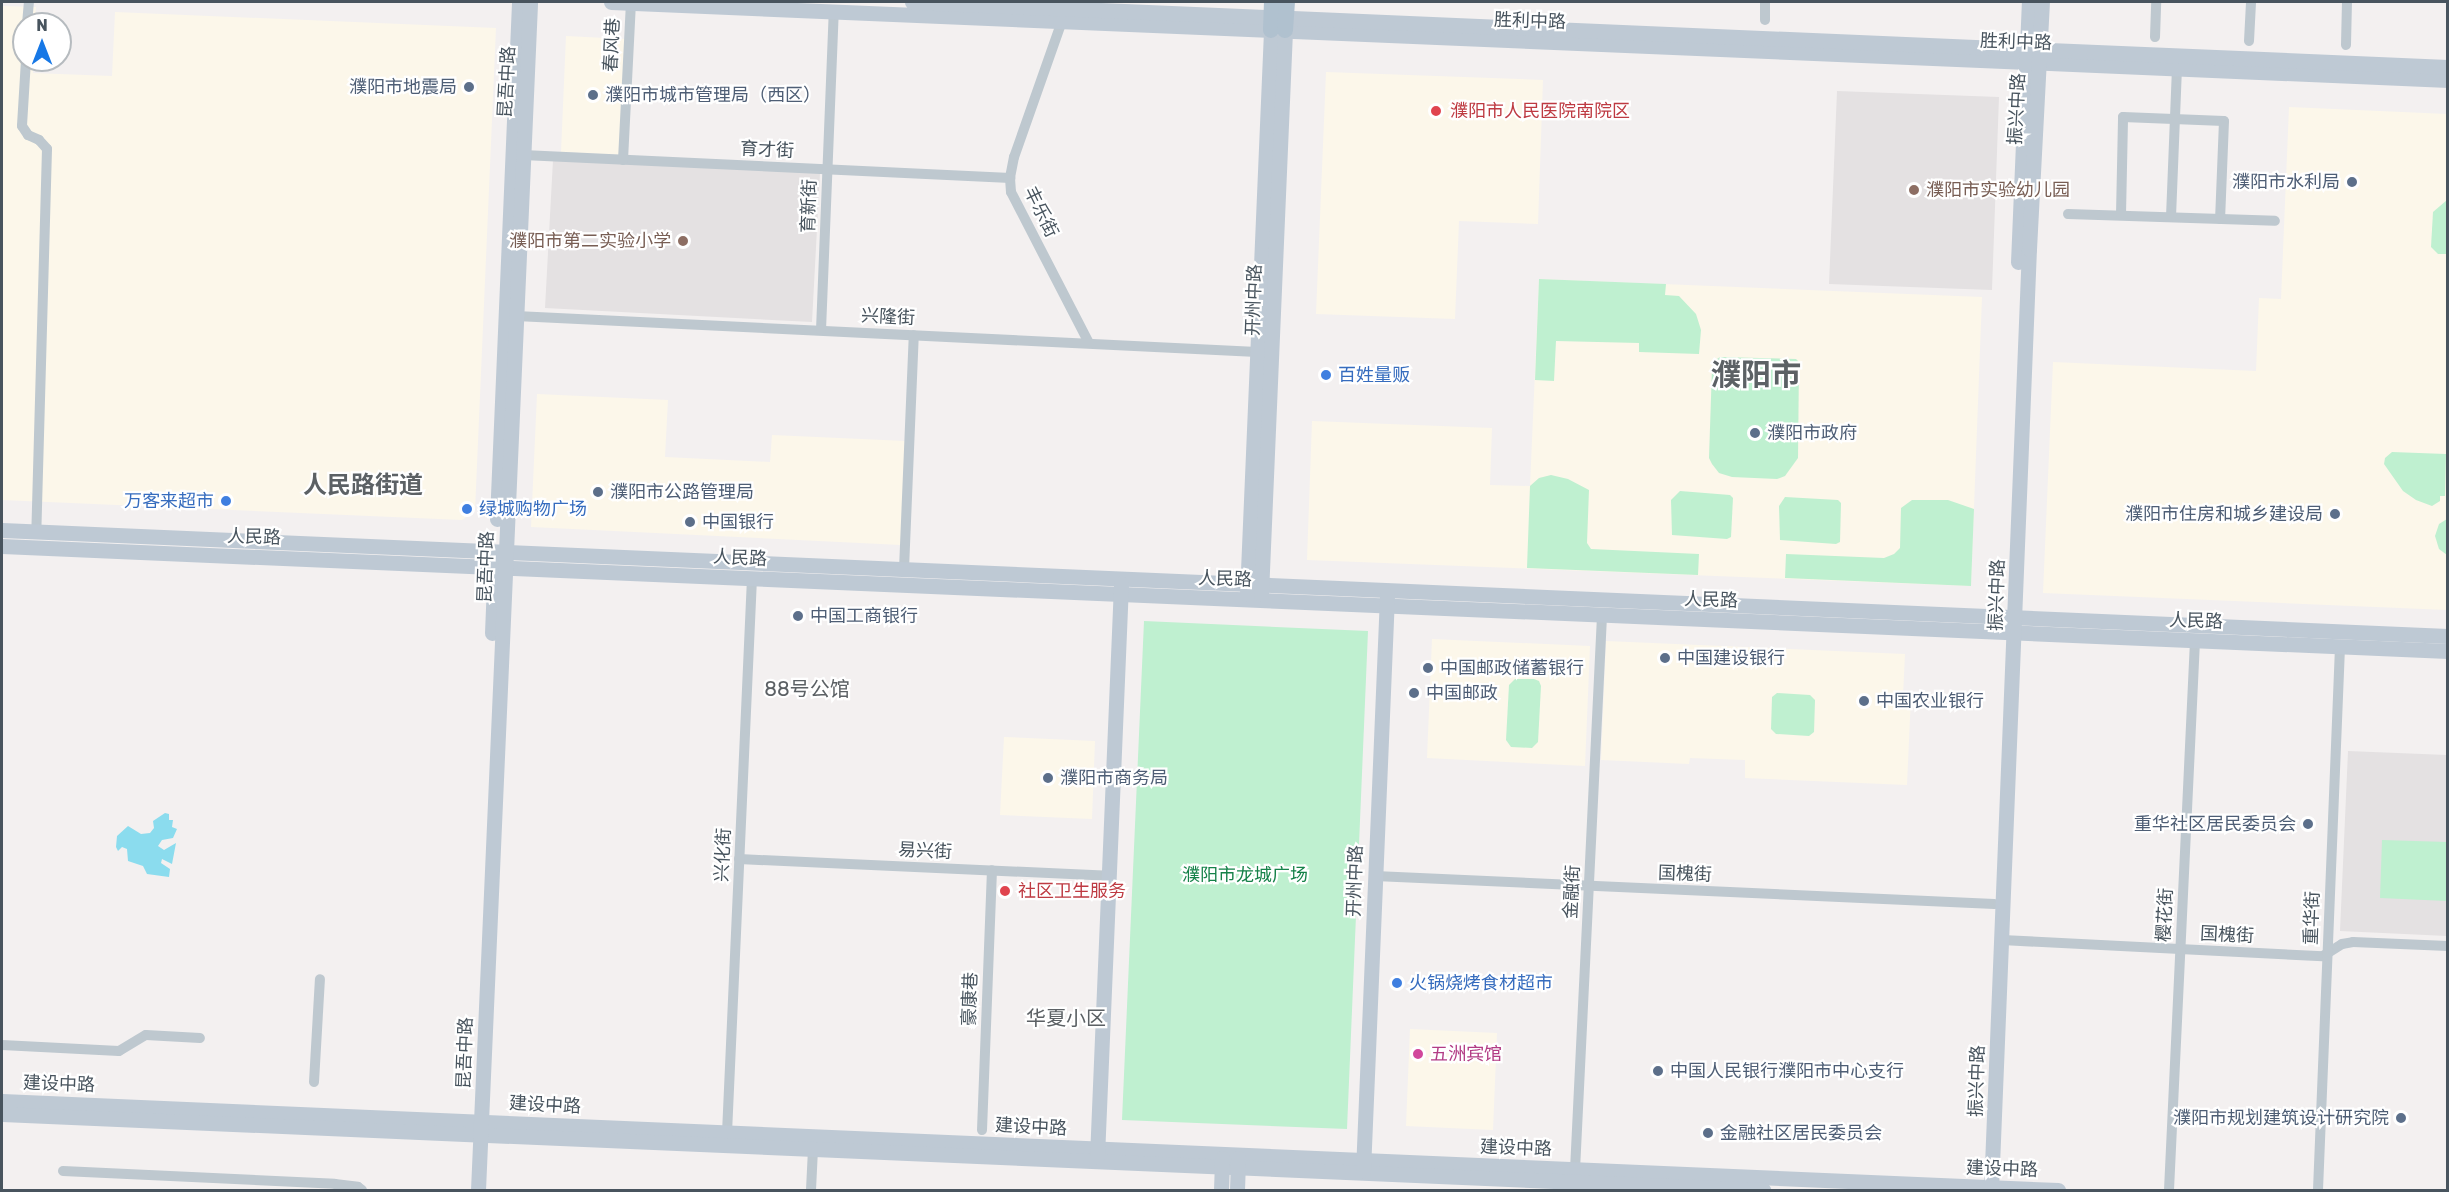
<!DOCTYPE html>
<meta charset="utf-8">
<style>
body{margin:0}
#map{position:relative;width:2449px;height:1192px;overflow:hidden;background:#f3f0f0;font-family:Rubik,"Noto Sans SC",sans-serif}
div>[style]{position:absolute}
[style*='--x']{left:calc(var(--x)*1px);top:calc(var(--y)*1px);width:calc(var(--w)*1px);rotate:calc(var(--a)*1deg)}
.commercial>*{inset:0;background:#fcf7ea}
.education>*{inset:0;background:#e4e1e2}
.green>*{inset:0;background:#bff0d0}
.water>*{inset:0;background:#8bdcee}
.street>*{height:10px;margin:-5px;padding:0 5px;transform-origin:5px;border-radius:5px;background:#bec8cf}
.secondary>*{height:15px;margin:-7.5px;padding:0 7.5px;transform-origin:7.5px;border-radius:7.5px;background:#bec9d4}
.primary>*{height:16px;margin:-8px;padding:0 8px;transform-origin:8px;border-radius:8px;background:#b0c1cf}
.dots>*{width:16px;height:16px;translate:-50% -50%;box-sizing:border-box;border:3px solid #fff;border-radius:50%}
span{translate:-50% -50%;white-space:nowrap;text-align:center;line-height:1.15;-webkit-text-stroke:4.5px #fff;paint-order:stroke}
.street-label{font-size:18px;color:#48545e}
.service-label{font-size:18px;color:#4e5e75}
.right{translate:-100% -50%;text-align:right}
.left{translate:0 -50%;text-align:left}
.health-label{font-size:18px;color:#be3a42}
.education-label{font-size:18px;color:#785e54}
.shop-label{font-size:18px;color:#366cbe}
.park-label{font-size:18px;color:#168249}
.hotel-label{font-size:18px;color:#b23c85}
.neighbourhood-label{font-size:20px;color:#5c6165}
.district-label{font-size:24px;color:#5c6165;font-weight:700}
.town-label{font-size:30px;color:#5c6165;font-weight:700}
.frame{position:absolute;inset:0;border:3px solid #48545e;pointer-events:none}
.north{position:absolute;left:12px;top:12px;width:60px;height:60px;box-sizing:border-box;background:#fff;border:2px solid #b6bbbf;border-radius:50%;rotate:0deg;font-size:16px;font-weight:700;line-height:24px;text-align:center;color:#48545e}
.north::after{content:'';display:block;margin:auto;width:21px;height:27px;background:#1778e6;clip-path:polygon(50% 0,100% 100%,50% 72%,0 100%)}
</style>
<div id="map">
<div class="commercial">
<div style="clip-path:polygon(2px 6px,36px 7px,35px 24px,24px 24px,24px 60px,33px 60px,33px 73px,112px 76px,115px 12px,496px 28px,475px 511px,462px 520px,2px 500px)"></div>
<div style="clip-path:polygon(566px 36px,625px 39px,620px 155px,561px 152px)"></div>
<div style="clip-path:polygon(1326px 72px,1543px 80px,1538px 224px,1459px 221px,1455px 319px,1316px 314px)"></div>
<div style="clip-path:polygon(2289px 107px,2447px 114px,2447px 610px,2043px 593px,2053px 362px,2256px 371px,2259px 298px,2281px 299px)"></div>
<div style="clip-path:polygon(1539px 279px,1982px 297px,1971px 586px,1307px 560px,1312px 421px,1492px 428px,1490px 485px,1530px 486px)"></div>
<div style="clip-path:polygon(537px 394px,668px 400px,665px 457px,770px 462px,772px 435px,906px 441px,901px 545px,531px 527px)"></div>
<div style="clip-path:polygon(1432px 639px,1590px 646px,1585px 766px,1427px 758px)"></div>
<div style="clip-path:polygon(1606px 641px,1905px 654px,1903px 696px,1911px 696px,1907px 785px,1745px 778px,1745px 760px,1690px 758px,1689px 764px,1601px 760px)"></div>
<div style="clip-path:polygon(1004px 737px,1095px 741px,1092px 819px,1000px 815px)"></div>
<div style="clip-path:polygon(1410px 1029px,1497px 1033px,1493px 1130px,1406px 1126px)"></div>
</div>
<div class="education">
<div style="clip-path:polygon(1837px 91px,1999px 97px,1992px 290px,1829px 284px)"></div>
<div style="clip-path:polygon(553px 160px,820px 173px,812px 322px,545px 308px)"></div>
<div style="clip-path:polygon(2348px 751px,2447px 755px,2447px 936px,2340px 931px)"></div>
</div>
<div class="green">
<div style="clip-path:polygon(2447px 200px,2447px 254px,2438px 254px,2431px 247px,2433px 212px)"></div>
<div style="clip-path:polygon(1539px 279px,1666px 284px,1665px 295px,1679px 296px,1696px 314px,1701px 330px,1699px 354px,1639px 352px,1639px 343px,1556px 341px,1554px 381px,1535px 380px)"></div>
<div style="clip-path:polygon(1720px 357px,1796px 359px,1799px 362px,1798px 458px,1785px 476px,1777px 479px,1732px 477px,1719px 473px,1712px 464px,1709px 458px,1712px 368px,1714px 361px)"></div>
<div style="clip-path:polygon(2392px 452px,2446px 454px,2445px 496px,2440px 496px,2440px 501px,2432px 506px,2416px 500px,2403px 491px,2384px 464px,2385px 458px)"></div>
<div style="clip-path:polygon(1551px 475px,1568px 479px,1589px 490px,1587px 543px,1591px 549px,1699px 554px,1698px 575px,1527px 568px,1530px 486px,1539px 478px)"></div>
<div style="clip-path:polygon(1680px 491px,1730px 495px,1733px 498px,1731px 537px,1727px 539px,1672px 535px,1671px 500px)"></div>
<div style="clip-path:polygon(1785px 497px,1838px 500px,1841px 503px,1840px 542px,1836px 544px,1780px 540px,1779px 506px)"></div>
<div style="clip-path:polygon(1912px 500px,1948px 500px,1974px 509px,1971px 586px,1785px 578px,1786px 554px,1884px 558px,1894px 554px,1900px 548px,1901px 508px)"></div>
<div style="clip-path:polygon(2447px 519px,2447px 555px,2439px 549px,2435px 536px,2439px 524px)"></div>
<div style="clip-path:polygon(1144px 621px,1368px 631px,1347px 1129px,1122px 1120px)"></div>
<div style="clip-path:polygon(1515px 679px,1534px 679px,1539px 681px,1541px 686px,1538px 742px,1532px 748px,1511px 747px,1506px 740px,1509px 685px)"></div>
<div style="clip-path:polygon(1777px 693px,1810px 695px,1815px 700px,1814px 732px,1809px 736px,1776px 734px,1771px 729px,1772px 697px)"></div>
<div style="clip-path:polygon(2382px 840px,2447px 842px,2447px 901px,2380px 898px)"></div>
</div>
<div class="water">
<div style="clip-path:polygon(165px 813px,169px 814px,169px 820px,173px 820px,172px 827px,177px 829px,173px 838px,162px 840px,158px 846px,164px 850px,176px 843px,172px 864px,162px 859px,161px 863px,170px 869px,169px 877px,147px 874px,143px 866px,128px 861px,127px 849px,122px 847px,118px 851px,116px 847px,117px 836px,128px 826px,141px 834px,150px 833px,154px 828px,153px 821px)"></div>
</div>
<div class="street">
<div style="--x:1765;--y:20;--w:18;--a:-90"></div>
<div style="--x:1062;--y:21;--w:144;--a:109.4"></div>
<div style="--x:1014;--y:157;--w:21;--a:101"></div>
<div style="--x:1010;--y:178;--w:14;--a:86"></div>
<div style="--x:1011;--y:192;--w:170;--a:62.7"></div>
<div style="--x:27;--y:24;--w:22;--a:-85"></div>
<div style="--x:2155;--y:37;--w:35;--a:-88"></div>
<div style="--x:2249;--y:41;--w:39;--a:-87"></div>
<div style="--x:2346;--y:45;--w:43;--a:-88.7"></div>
<div style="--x:26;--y:60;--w:66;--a:93.5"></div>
<div style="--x:22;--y:126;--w:11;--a:56"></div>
<div style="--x:28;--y:135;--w:12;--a:24"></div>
<div style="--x:39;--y:140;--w:12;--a:48"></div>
<div style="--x:47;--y:149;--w:383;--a:91.6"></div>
<div style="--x:523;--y:155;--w:488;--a:2.7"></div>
<div style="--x:623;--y:160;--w:158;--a:-87.1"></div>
<div style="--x:2068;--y:214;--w:207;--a:1.9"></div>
<div style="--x:2121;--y:215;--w:98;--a:-88.8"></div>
<div style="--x:2123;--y:117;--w:101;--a:2.3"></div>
<div style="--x:2224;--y:121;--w:98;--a:92.3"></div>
<div style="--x:2171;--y:217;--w:149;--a:-87.7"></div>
<div style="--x:516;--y:316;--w:742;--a:2.78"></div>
<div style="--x:821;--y:330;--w:319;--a:-87.7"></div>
<div style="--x:904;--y:569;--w:234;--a:-87.6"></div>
<div style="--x:739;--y:859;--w:370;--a:2.6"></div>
<div style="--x:1375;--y:876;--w:620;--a:2.59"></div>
<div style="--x:2002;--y:940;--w:321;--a:2.9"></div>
<div style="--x:2323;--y:956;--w:22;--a:-32"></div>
<div style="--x:2342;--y:944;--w:11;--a:-10"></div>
<div style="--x:2353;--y:942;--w:95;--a:2.4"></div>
<div style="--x:2;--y:1045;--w:117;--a:2.9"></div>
<div style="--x:119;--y:1051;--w:31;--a:-31"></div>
<div style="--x:146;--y:1035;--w:54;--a:3.2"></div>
<div style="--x:314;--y:1082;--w:103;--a:-86.7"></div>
<div style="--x:982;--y:1130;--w:260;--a:-87.8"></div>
<div style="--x:727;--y:1133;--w:556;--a:-87.42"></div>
<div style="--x:1575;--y:1170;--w:556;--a:-87.21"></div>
<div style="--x:63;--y:1171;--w:272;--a:2.7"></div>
<div style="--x:335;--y:1184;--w:23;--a:7"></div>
<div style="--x:358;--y:1187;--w:5;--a:37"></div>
<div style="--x:811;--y:1190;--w:41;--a:-87.2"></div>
<div style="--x:2169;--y:1190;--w:550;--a:-87.29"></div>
<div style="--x:2318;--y:1190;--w:543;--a:-87.68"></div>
</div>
<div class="secondary">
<div style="--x:611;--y:2;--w:1839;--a:2.43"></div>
<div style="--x:912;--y:2;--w:1537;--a:2.42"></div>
<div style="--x:2018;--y:262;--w:260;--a:-87.6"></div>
<div style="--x:497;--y:519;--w:517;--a:-87.56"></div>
<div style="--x:2;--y:530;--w:2448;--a:2.48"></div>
<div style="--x:2;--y:546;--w:2448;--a:2.46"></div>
<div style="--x:1247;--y:594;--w:565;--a:-87.56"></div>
<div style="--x:1261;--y:594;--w:565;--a:-87.56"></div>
<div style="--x:492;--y:633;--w:75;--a:-87.7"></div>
<div style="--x:2;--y:1101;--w:2058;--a:2.48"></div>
<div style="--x:2;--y:1114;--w:1763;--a:2.47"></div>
<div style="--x:1097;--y:1157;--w:574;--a:-87.6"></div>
<div style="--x:1363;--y:1171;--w:576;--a:-87.61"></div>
<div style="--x:478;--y:1190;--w:1189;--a:-87.49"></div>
<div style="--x:1221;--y:1190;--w:32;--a:-88"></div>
<div style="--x:1237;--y:1190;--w:32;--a:-88"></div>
<div style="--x:1991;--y:1190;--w:942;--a:-87.69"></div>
<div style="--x:2029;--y:249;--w:247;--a:-87"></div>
</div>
<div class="primary">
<div style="--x:1271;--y:30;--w:28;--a:-88"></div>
<div style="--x:1285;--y:30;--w:28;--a:-86"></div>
</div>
<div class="dots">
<div style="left:469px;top:87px;background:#5c6f8a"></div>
<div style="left:593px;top:95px;background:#5c6f8a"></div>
<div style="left:1436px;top:111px;background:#e0444e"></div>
<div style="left:2352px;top:182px;background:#5c6f8a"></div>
<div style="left:1914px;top:190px;background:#8d6e63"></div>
<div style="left:683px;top:241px;background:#8d6e63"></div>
<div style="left:1326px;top:375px;background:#3f7fe0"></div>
<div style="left:1755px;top:433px;background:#5c6f8a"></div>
<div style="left:598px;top:492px;background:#5c6f8a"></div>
<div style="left:226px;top:501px;background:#3f7fe0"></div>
<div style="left:467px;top:509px;background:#3f7fe0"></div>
<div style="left:2335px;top:514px;background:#5c6f8a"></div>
<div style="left:690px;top:522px;background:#5c6f8a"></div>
<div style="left:798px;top:616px;background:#5c6f8a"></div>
<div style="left:1665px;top:658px;background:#5c6f8a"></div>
<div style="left:1428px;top:668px;background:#5c6f8a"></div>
<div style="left:1414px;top:693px;background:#5c6f8a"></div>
<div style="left:1864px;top:701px;background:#5c6f8a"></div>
<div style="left:1048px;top:778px;background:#5c6f8a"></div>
<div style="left:2308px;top:824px;background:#5c6f8a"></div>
<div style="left:1005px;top:891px;background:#e0444e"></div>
<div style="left:1397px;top:983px;background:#3f7fe0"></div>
<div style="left:1418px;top:1054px;background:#d1479c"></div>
<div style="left:1658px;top:1071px;background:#5c6f8a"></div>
<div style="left:2401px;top:1118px;background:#5c6f8a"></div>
<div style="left:1708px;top:1133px;background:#5c6f8a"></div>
</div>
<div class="street-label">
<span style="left:1530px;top:21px;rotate:2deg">胜利中路</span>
<span style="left:2016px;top:42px;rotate:2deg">胜利中路</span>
<span style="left:612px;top:45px;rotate:-87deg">春风巷</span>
<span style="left:507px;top:82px;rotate:-87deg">昆吾中路</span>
<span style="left:2017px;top:109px;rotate:-87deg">振兴中路</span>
<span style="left:767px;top:150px;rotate:3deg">育才街</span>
<span style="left:809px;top:206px;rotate:-88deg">育新街</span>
<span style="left:1041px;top:212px;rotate:64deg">丰乐街</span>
<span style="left:1254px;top:300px;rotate:-88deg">开州中路</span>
<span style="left:888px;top:317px;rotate:3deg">兴隆街</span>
<span style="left:254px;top:537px;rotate:2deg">人民路</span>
<span style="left:740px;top:558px;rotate:3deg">人民路</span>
<span style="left:486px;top:567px;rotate:-88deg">昆吾中路</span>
<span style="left:1225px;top:579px;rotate:2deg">人民路</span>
<span style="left:1997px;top:595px;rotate:-88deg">振兴中路</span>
<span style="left:1711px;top:600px;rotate:2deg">人民路</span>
<span style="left:2196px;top:621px;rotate:2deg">人民路</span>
<span style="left:925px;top:851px;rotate:3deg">易兴街</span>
<span style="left:723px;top:855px;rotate:-87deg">兴化街</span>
<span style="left:1685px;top:874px;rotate:2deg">国槐街</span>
<span style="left:1355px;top:881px;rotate:-88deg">开州中路</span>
<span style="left:1572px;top:892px;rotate:-87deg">金融街</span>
<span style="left:2165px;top:915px;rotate:-87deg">樱花街</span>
<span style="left:2312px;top:918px;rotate:-88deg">重华街</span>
<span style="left:2227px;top:935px;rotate:3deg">国槐街</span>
<span style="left:970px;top:999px;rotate:-88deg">豪康巷</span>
<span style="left:465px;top:1053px;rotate:-88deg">昆吾中路</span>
<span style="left:1977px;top:1081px;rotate:-88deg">振兴中路</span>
<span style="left:59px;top:1084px;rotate:2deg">建设中路</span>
<span style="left:545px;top:1105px;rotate:3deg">建设中路</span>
<span style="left:1031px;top:1127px;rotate:3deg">建设中路</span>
<span style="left:1516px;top:1148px;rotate:2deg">建设中路</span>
<span style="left:2002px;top:1169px;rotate:2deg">建设中路</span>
</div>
<div class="service-label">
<span class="right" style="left:457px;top:87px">濮阳市地震局</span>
<span class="left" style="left:605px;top:95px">濮阳市城市管理局（西区）</span>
<span class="right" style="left:2340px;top:182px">濮阳市水利局</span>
<span class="left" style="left:1767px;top:433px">濮阳市政府</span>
<span class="left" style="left:610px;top:492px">濮阳市公路管理局</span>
<span class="right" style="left:2323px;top:514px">濮阳市住房和城乡建设局</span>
<span class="left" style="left:702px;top:522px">中国银行</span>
<span class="left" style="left:810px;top:616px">中国工商银行</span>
<span class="left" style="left:1677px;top:658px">中国建设银行</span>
<span class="left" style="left:1440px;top:668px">中国邮政储蓄银行</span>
<span class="left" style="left:1426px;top:693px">中国邮政</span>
<span class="left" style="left:1876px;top:701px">中国农业银行</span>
<span class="left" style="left:1060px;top:778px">濮阳市商务局</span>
<span class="right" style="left:2296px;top:824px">重华社区居民委员会</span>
<span class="left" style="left:1670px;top:1071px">中国人民银行濮阳市中心支行</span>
<span class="right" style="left:2389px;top:1118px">濮阳市规划建筑设计研究院</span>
<span class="left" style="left:1720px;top:1133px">金融社区居民委员会</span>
</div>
<div class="health-label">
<span class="left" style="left:1450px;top:111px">濮阳市人民医院南院区</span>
<span class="left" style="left:1018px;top:891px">社区卫生服务</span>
</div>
<div class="education-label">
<span class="left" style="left:1926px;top:190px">濮阳市实验幼儿园</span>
<span class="right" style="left:671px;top:241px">濮阳市第二实验小学</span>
</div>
<div class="shop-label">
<span class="left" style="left:1338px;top:375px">百姓量贩</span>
<span class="right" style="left:214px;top:501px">万客来超市</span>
<span class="left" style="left:479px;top:509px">绿城购物广场</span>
<span class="left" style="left:1409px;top:983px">火锅烧烤食材超市</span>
</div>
<div class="park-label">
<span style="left:1245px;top:875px">濮阳市龙城广场</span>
</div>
<div class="hotel-label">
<span class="left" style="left:1430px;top:1054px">五洲宾馆</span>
</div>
<div class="neighbourhood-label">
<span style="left:807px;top:689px">88号公馆</span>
<span style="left:1066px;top:1018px">华夏小区</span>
</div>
<div class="district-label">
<span style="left:363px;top:486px">人民路街道</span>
</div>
<div class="town-label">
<span style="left:1756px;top:375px">濮阳市</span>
</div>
<div class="frame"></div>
<div class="north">N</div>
</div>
